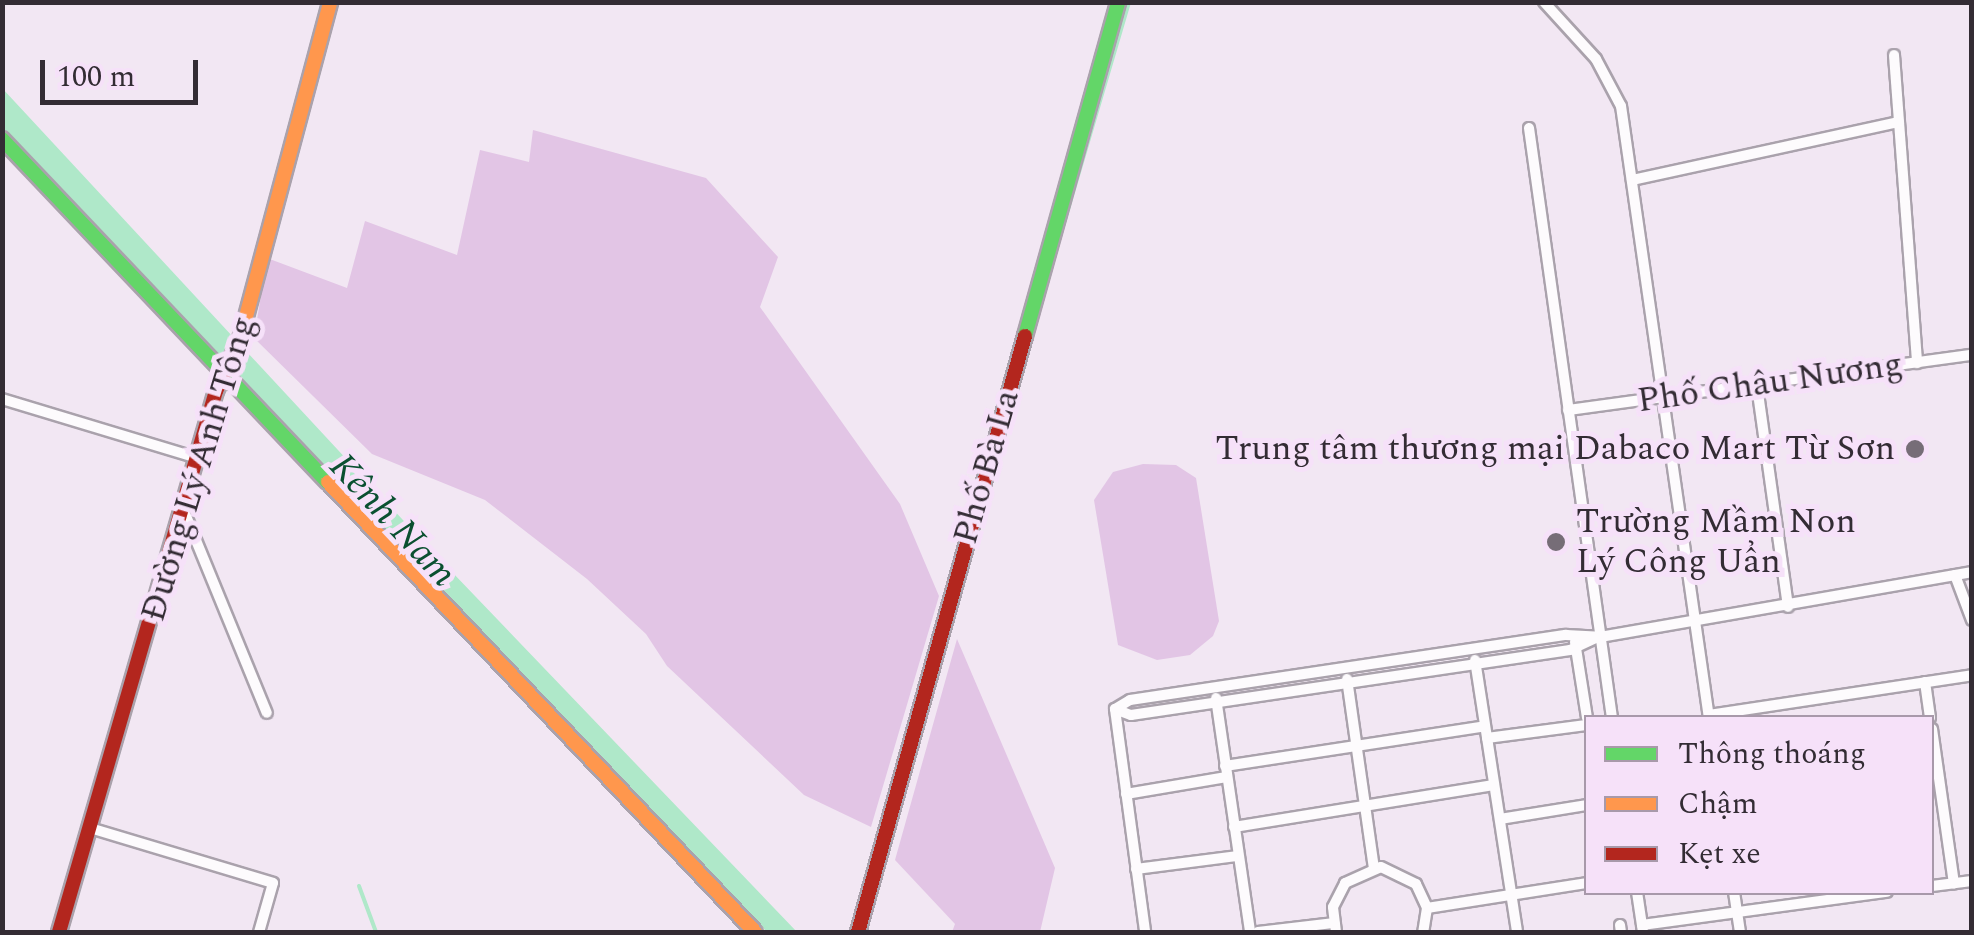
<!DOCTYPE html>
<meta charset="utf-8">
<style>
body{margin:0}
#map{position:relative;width:1974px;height:935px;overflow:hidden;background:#f2e7f3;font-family:Spectral,serif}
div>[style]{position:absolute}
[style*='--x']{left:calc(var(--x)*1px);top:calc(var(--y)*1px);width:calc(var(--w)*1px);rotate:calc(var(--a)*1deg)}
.green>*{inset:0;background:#e2c5e5}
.water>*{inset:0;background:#afe8c9}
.stream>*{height:4px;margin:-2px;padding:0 2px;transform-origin:2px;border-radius:2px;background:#afe8c9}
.roads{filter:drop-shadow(2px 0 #aaa2ac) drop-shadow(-2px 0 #aaa2ac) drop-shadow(0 2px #aaa2ac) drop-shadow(0 -2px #aaa2ac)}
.street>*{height:10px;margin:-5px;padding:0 5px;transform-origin:5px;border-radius:5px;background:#fdfbfd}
.fast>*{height:14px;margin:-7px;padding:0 7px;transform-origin:7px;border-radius:7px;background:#63d668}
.slow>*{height:14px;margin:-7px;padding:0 7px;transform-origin:7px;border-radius:7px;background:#ff974d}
.jam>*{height:14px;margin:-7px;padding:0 7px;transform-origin:7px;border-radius:7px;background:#b3261e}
.dots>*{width:28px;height:28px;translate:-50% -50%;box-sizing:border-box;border:5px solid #f6e1f9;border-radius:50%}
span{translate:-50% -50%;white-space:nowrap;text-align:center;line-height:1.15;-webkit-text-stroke:10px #f6e1f9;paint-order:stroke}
.street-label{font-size:35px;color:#332c34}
.poi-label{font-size:35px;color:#332c34}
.right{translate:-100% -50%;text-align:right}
.left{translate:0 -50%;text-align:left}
.water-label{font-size:38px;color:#0b5031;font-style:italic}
.frame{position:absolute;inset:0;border:5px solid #332c34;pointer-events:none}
.legend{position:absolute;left:1584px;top:715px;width:350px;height:180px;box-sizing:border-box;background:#f6e1f9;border:2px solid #a899aa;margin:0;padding:12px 18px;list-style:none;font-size:30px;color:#332c34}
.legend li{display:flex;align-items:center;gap:20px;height:50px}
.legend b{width:50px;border:2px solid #a899aa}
.scale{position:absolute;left:40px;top:60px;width:158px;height:45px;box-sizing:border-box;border:5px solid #332c34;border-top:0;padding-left:12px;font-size:30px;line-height:35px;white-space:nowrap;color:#332c34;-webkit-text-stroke:8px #f6e1f9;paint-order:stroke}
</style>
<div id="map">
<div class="green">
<div style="clip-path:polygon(533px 130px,706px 178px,778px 257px,760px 307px,900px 504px,939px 596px,871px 827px,804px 795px,667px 666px,646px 634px,587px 579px,485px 500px,372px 454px,254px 338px,267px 258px,347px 288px,365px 221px,457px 255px,480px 150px,529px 162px)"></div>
<div style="clip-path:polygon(1143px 464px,1176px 465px,1196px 478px,1219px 621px,1213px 636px,1190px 655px,1157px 660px,1118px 645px,1094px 500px,1113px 472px)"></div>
<div style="clip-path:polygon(957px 639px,1055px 868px,1040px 932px,952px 932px,955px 924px,895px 860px)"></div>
</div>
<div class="water">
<div style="clip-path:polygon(2px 88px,428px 547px,797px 932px,767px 932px,3px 129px)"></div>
</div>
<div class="stream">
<div style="--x:1054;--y:257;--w:266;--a:-73.6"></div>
<div style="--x:359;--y:886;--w:49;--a:69.7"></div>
</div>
<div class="roads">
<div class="street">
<div style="--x:1544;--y:2;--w:77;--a:47.6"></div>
<div style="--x:1596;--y:59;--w:53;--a:62"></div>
<div style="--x:1621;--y:106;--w:618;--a:81.82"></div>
<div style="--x:1894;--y:55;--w:309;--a:85.7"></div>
<div style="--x:1529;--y:128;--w:596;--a:81.99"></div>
<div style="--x:1632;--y:180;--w:273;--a:-12.3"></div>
<div style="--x:1757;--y:386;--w:223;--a:82"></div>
<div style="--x:2;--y:399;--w:205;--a:16.8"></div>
<div style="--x:1568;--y:410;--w:408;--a:-7.8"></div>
<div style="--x:184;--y:511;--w:218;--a:67.7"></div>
<div style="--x:1955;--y:575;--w:48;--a:69.3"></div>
<div style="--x:1575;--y:642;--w:77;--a:81"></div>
<div style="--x:1475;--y:660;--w:275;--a:81.2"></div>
<div style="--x:1347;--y:679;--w:191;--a:81.9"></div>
<div style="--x:1925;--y:682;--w:36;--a:82"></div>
<div style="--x:1216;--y:698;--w:236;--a:81.7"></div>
<div style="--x:1115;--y:709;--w:17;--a:-31"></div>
<div style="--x:1130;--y:700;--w:441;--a:-8.5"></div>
<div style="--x:1566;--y:635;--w:34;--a:3"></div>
<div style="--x:1600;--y:637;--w:378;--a:-9.9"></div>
<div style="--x:1115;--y:709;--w:17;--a:21"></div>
<div style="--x:1131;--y:715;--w:348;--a:-8.4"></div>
<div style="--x:1475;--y:664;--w:96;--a:-8.4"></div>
<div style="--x:1570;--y:650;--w:29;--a:-25"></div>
<div style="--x:1115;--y:709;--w:225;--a:82.3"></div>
<div style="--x:1709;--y:715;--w:266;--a:-8.6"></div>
<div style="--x:1932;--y:729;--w:156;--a:81.9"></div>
<div style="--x:1487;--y:738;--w:100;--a:-7.5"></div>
<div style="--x:1225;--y:766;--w:263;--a:-8.7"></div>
<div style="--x:1126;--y:794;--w:102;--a:-9.6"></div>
<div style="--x:1500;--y:819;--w:87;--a:-9.2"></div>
<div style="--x:1234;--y:827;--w:263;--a:-9.2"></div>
<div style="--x:90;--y:828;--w:191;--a:16.7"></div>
<div style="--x:273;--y:883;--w:51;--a:105.9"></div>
<div style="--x:1136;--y:869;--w:103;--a:-7.3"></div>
<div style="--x:1932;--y:886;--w:40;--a:-7.1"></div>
<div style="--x:1637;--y:892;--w:40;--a:81.5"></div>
<div style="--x:1734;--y:892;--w:40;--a:81.5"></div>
<div style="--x:1427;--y:908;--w:161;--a:-8.9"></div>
<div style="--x:1620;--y:925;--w:7;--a:82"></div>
<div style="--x:1642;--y:925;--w:247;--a:-7.7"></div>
<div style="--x:1258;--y:932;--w:77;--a:-6.8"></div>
<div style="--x:1336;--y:932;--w:25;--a:-97"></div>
<div style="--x:1333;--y:907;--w:27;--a:-63"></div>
<div style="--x:1345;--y:883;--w:39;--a:-24"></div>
<div style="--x:1381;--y:867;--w:39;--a:26"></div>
<div style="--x:1416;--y:884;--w:26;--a:65"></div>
<div style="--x:1427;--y:908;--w:24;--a:99"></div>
</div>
<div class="fast">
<div style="--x:2;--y:139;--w:473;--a:46.5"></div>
<div style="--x:1025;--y:336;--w:347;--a:-74.4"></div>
</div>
<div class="slow">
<div style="--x:240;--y:339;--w:349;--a:-75"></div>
<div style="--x:328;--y:482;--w:620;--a:46.5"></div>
</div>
<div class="jam">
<div style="--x:59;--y:932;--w:563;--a:-73.82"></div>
<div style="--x:216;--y:391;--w:57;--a:-65.2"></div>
<div style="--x:858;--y:932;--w:619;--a:-74.35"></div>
</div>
</div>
<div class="dots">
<div style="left:1915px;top:449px;background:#766d77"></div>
<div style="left:1556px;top:542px;background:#766d77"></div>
</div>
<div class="street-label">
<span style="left:1770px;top:383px;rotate:-8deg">Phố Châu Nương</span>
<span style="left:987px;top:467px;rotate:-74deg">Phố Bà La</span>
<span style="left:199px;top:469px;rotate:-73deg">Đường Lý Anh Tông</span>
</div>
<div class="poi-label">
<span class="right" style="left:1895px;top:449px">Trung tâm thương mại Dabaco Mart Từ Sơn</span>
<span class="left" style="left:1576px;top:542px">Trường Mầm Non<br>Lý Công Uẩn</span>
</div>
<div class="water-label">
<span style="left:392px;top:521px;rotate:47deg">Kênh Nam</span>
</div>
<div class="frame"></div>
<ul class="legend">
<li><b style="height:12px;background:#63d668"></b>Thông thoáng</li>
<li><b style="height:12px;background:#ff974d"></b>Chậm</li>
<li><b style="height:12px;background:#b3261e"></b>Kẹt xe</li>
</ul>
<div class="scale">100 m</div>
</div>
